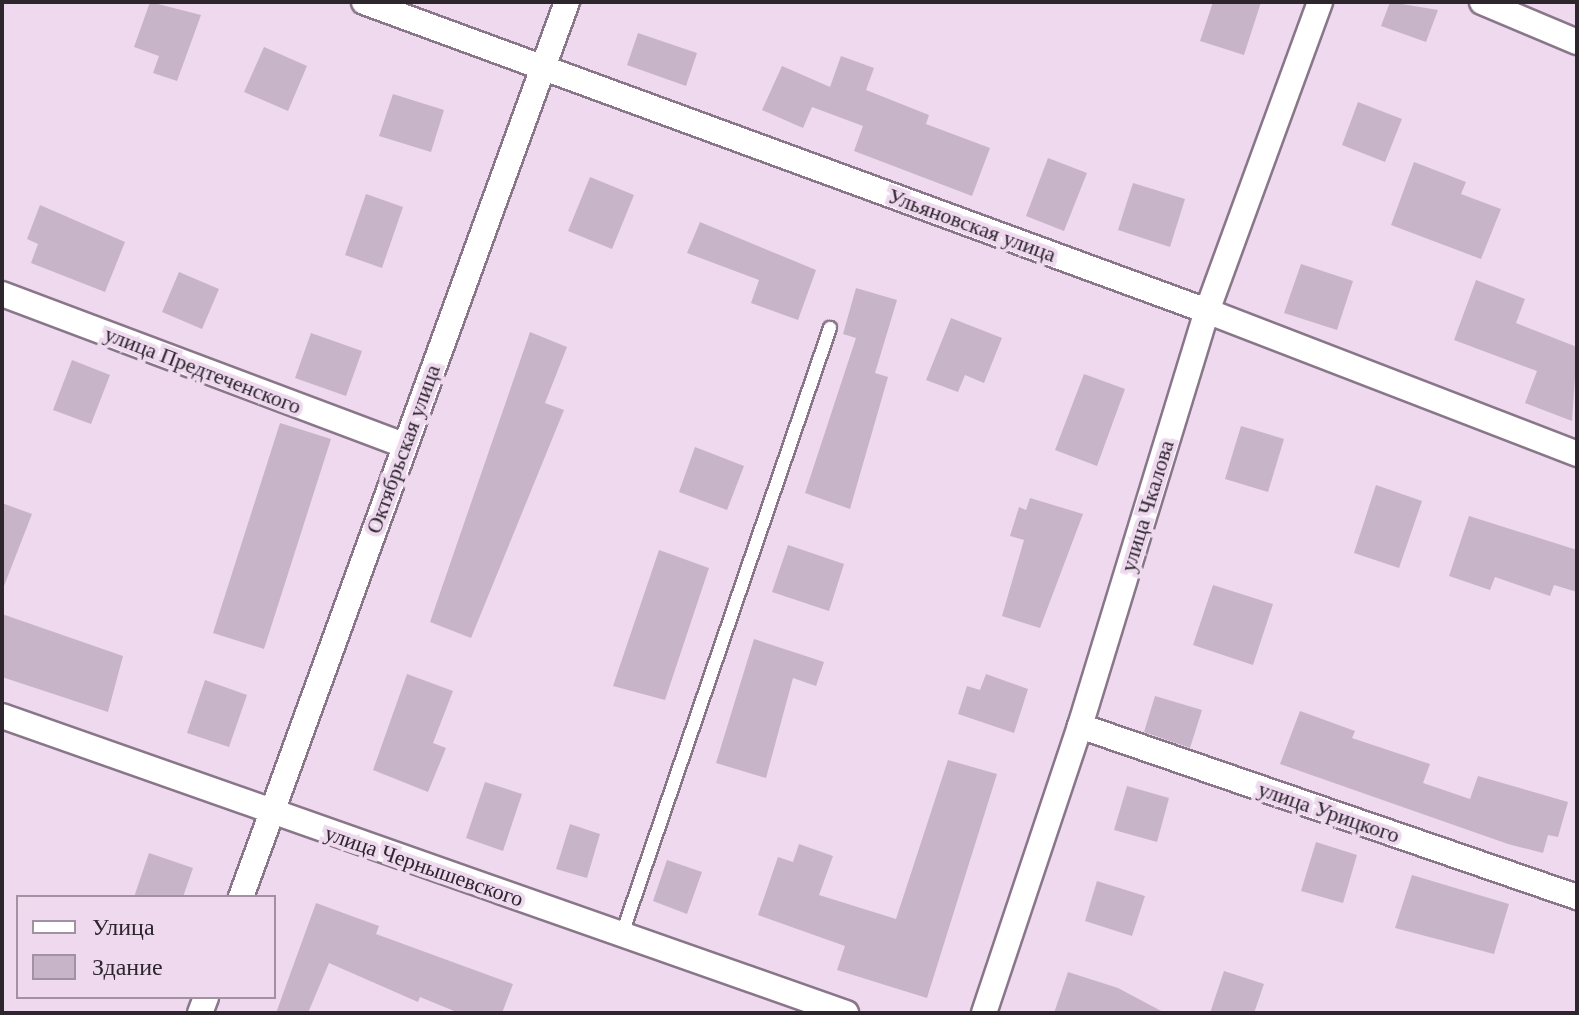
<!DOCTYPE html>
<meta charset="utf-8">
<style>
body{margin:0}
#map{position:relative;width:1579px;height:1015px;overflow:hidden;background:#eed9ee;font-family:"Times New Roman",serif}
div>[style]{position:absolute}
[style*='--x']{left:calc(var(--x)*1px);top:calc(var(--y)*1px);width:calc(var(--w)*1px);rotate:calc(var(--a)*1deg)}
.building>*{inset:0;background:#c8b4c8}
.roads{filter:drop-shadow(2px 0 #897789) drop-shadow(-2px 0 #897789) drop-shadow(0 2px #897789) drop-shadow(0 -2px #897789)}
.lane>*{height:12px;margin:-6px;padding:0 6px;transform-origin:6px;border-radius:6px;background:#fff}
.street>*{height:24px;margin:-12px;padding:0 12px;transform-origin:12px;border-radius:12px;background:#fff}
span{translate:-50% -50%;white-space:nowrap;text-align:center;line-height:1.15;-webkit-text-stroke:8px #eed9ee;paint-order:stroke}
.street-label{font-size:22px;color:#2d262d}
.frame{position:absolute;inset:0;border:4px solid #2d262d;pointer-events:none}
.legend{position:absolute;left:16px;top:895px;width:260px;height:104px;box-sizing:border-box;background:#eed9ee;border:2px solid #a191a1;margin:0;padding:10px 14px;list-style:none;font-size:24px;color:#2d262d}
.legend li{display:flex;align-items:center;gap:16px;height:40px}
.legend b{width:40px;border:2px solid #a191a1}
</style>
<div id="map">
<div class="building">
<div style="clip-path:polygon(150px 2px,201px 15px,177px 81px,153px 73px,159px 56px,134px 47px)"></div>
<div style="clip-path:polygon(1213px 2px,1261px 2px,1244px 55px,1200px 41px)"></div>
<div style="clip-path:polygon(1390px 2px,1438px 10px,1426px 42px,1381px 26px)"></div>
<div style="clip-path:polygon(638px 33px,697px 53px,686px 86px,627px 65px)"></div>
<div style="clip-path:polygon(264px 47px,307px 66px,288px 111px,244px 92px)"></div>
<div style="clip-path:polygon(841px 56px,874px 68px,866px 90px,929px 115px,926px 124px,990px 148px,972px 196px,854px 151px,863px 126px,812px 107px,803px 128px,762px 110px,782px 66px,830px 87px)"></div>
<div style="clip-path:polygon(393px 94px,444px 110px,431px 152px,379px 136px)"></div>
<div style="clip-path:polygon(1358px 102px,1402px 119px,1385px 162px,1342px 145px)"></div>
<div style="clip-path:polygon(1048px 158px,1087px 173px,1064px 231px,1026px 216px)"></div>
<div style="clip-path:polygon(1414px 162px,1466px 182px,1461px 194px,1501px 209px,1481px 259px,1391px 225px)"></div>
<div style="clip-path:polygon(590px 177px,634px 195px,612px 249px,568px 231px)"></div>
<div style="clip-path:polygon(1133px 183px,1185px 199px,1170px 247px,1118px 230px)"></div>
<div style="clip-path:polygon(366px 194px,403px 207px,382px 268px,345px 255px)"></div>
<div style="clip-path:polygon(40px 205px,125px 242px,105px 292px,31px 263px,38px 244px,27px 239px)"></div>
<div style="clip-path:polygon(700px 222px,816px 270px,798px 320px,751px 303px,759px 280px,687px 253px)"></div>
<div style="clip-path:polygon(1301px 264px,1353px 281px,1337px 330px,1284px 313px)"></div>
<div style="clip-path:polygon(179px 272px,219px 289px,202px 329px,162px 312px)"></div>
<div style="clip-path:polygon(1476px 280px,1525px 299px,1516px 323px,1577px 347px,1572px 421px,1525px 403px,1537px 371px,1454px 340px)"></div>
<div style="clip-path:polygon(856px 288px,897px 300px,875px 373px,888px 377px,850px 509px,805px 493px,856px 338px,843px 334px)"></div>
<div style="clip-path:polygon(951px 318px,1002px 338px,984px 383px,965px 375px,958px 392px,926px 380px)"></div>
<div style="clip-path:polygon(530px 332px,567px 347px,545px 403px,564px 410px,471px 638px,430px 622px)"></div>
<div style="clip-path:polygon(311px 333px,362px 351px,346px 396px,295px 378px)"></div>
<div style="clip-path:polygon(72px 360px,110px 375px,91px 424px,53px 410px)"></div>
<div style="clip-path:polygon(1084px 374px,1125px 389px,1097px 466px,1055px 450px)"></div>
<div style="clip-path:polygon(280px 423px,331px 439px,264px 649px,213px 633px)"></div>
<div style="clip-path:polygon(1241px 426px,1284px 439px,1268px 492px,1225px 479px)"></div>
<div style="clip-path:polygon(695px 447px,744px 466px,727px 510px,679px 492px)"></div>
<div style="clip-path:polygon(1376px 485px,1422px 501px,1399px 568px,1354px 553px)"></div>
<div style="clip-path:polygon(1030px 498px,1083px 514px,1040px 628px,1002px 616px,1024px 540px,1010px 536px,1019px 507px,1026px 510px)"></div>
<div style="clip-path:polygon(2px 503px,32px 514px,4px 586px,2px 586px)"></div>
<div style="clip-path:polygon(1469px 516px,1577px 550px,1577px 592px,1554px 585px,1550px 596px,1495px 577px,1490px 590px,1449px 576px)"></div>
<div style="clip-path:polygon(788px 545px,844px 564px,829px 611px,772px 592px)"></div>
<div style="clip-path:polygon(659px 550px,709px 568px,665px 700px,613px 686px)"></div>
<div style="clip-path:polygon(1213px 585px,1273px 604px,1253px 665px,1193px 645px)"></div>
<div style="clip-path:polygon(2px 614px,123px 656px,108px 712px,2px 677px)"></div>
<div style="clip-path:polygon(754px 639px,824px 662px,816px 686px,793px 678px,766px 778px,716px 763px)"></div>
<div style="clip-path:polygon(407px 674px,453px 691px,433px 743px,446px 748px,428px 792px,373px 770px)"></div>
<div style="clip-path:polygon(986px 674px,1028px 689px,1014px 733px,958px 714px,967px 686px,980px 690px)"></div>
<div style="clip-path:polygon(205px 680px,247px 695px,229px 747px,187px 733px)"></div>
<div style="clip-path:polygon(1155px 696px,1202px 710px,1190px 748px,1144px 732px)"></div>
<div style="clip-path:polygon(1300px 711px,1355px 731px,1352px 738px,1430px 764px,1423px 783px,1470px 799px,1478px 776px,1568px 802px,1558px 837px,1548px 835px,1543px 853px,1508px 844px,1280px 764px)"></div>
<div style="clip-path:polygon(948px 760px,997px 774px,927px 998px,837px 970px,845px 946px,758px 915px,778px 857px,793px 862px,799px 844px,833px 856px,819px 895px,896px 919px)"></div>
<div style="clip-path:polygon(485px 782px,522px 794px,503px 851px,466px 838px)"></div>
<div style="clip-path:polygon(1127px 786px,1169px 798px,1157px 842px,1114px 830px)"></div>
<div style="clip-path:polygon(570px 824px,600px 834px,587px 878px,556px 869px)"></div>
<div style="clip-path:polygon(1316px 842px,1357px 855px,1343px 903px,1301px 891px)"></div>
<div style="clip-path:polygon(149px 853px,193px 868px,183px 897px,134px 897px)"></div>
<div style="clip-path:polygon(667px 860px,702px 872px,687px 914px,653px 901px)"></div>
<div style="clip-path:polygon(1412px 875px,1509px 904px,1494px 954px,1395px 928px)"></div>
<div style="clip-path:polygon(1097px 881px,1145px 896px,1132px 936px,1085px 921px)"></div>
<div style="clip-path:polygon(316px 903px,379px 926px,376px 934px,513px 984px,502px 1013px,459px 1013px,420px 997px,418px 1002px,329px 963px,308px 1013px,276px 1013px)"></div>
<div style="clip-path:polygon(1224px 971px,1264px 984px,1254px 1013px,1210px 1013px)"></div>
<div style="clip-path:polygon(1068px 972px,1118px 988px,1165px 1013px,1054px 1013px)"></div>
</div>
<div class="roads">
<div class="lane">
<div style="--x:622;--y:934;--w:641;--a:-71.06"></div>
</div>
<div class="street">
<div style="--x:364;--y:2;--w:898;--a:20.13"></div>
<div style="--x:1207;--y:311;--w:397;--a:21.1"></div>
<div style="--x:1482;--y:2;--w:103;--a:22.8"></div>
<div style="--x:2;--y:294;--w:429;--a:20.6"></div>
<div style="--x:2;--y:716;--w:895;--a:19.39"></div>
<div style="--x:1080;--y:726;--w:526;--a:18.99"></div>
<div style="--x:241;--y:897;--w:953;--a:-69.99"></div>
<div style="--x:200;--y:1013;--w:17;--a:-69"></div>
<div style="--x:984;--y:1013;--w:303;--a:-71.5"></div>
<div style="--x:1080;--y:726;--w:434;--a:-73"></div>
<div style="--x:1207;--y:311;--w:329;--a:-69.9"></div>
</div>
</div>
<div class="street-label">
<span style="left:972px;top:225px;rotate:20deg">Ульяновская улица</span>
<span style="left:203px;top:370px;rotate:21deg">улица Предтеченского</span>
<span style="left:403px;top:449px;rotate:-70deg">Октябрьская улица</span>
<span style="left:1147px;top:506px;rotate:-73deg">улица Чкалова</span>
<span style="left:1329px;top:812px;rotate:19deg">улица Урицкого</span>
<span style="left:424px;top:866px;rotate:19deg">улица Чернышевского</span>
</div>
<div class="frame"></div>
<ul class="legend">
<li><b style="height:10px;background:#fff"></b>Улица</li>
<li><b style="height:22px;background:#c8b4c8"></b>Здание</li>
</ul>
</div>
